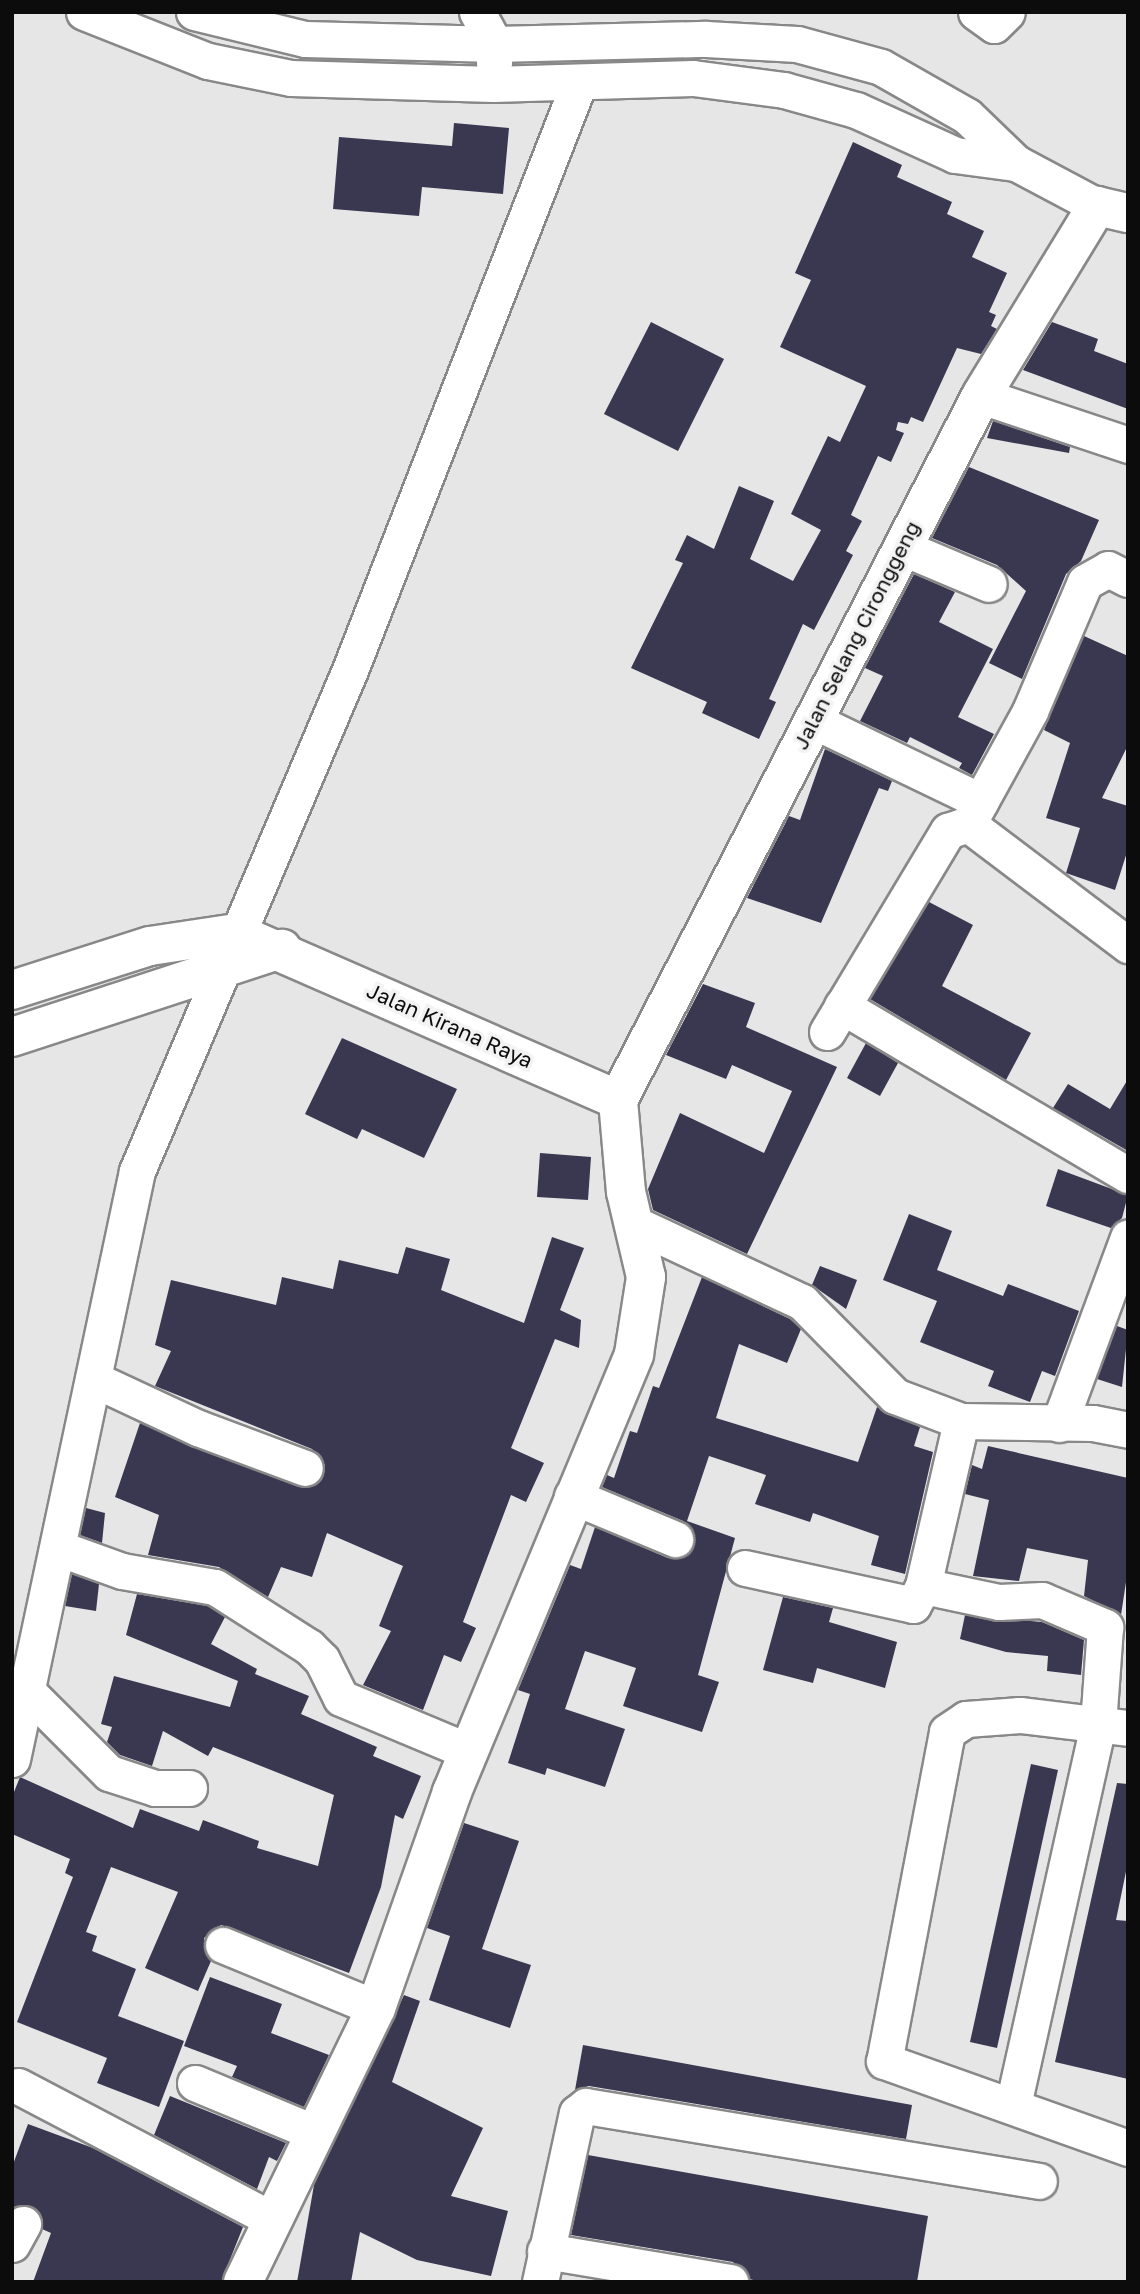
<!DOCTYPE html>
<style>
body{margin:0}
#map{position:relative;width:1140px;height:2294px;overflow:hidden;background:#e6e6e7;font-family:"Golos Text",sans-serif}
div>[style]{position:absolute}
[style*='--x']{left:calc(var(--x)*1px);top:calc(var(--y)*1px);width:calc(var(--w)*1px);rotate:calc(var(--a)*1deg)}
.building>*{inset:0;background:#393850}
.roads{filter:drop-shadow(2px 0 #888889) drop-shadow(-2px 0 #888889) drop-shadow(0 2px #888889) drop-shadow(0 -2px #888889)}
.minor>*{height:35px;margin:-17.5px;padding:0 17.5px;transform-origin:17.5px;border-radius:17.5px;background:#fff}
.tertiary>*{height:38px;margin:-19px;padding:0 19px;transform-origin:19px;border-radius:19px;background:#fff}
span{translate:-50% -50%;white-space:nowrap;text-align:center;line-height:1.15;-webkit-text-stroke:7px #f3f3f4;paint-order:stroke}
.street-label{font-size:21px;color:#0c0c0c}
.frame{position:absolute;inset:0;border:14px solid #0c0c0c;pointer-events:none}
</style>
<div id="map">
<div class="building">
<div style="clip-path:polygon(454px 123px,509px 128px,503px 194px,422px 187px,419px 216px,333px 209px,339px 137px,452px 146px)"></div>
<div style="clip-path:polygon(853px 142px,902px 165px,897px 177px,952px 202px,947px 214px,984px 231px,972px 257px,1007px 273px,989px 312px,996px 315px,991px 326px,997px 329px,981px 354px,957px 348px,923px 422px,911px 417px,908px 424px,898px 422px,896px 430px,904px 433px,891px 462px,878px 456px,851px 515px,862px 521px,846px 551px,853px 555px,814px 630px,803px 624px,769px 699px,776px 702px,759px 739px,702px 713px,707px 702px,631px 668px,683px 563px,675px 560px,687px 535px,714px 549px,739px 486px,774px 501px,750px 559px,793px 581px,821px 530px,791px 514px,828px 436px,840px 442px,866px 386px,780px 347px,811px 280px,795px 273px)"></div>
<div style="clip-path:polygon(651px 322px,724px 359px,678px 451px,604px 414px)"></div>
<div style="clip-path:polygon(1052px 322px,1098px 339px,1094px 351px,1128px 364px,1128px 409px,1023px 370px)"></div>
<div style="clip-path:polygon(993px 421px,1070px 447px,1069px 453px,987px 438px)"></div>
<div style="clip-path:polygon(969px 467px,1099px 520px,1081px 561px,1066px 574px,1022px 679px,989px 663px,1026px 591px,997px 565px,932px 538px)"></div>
<div style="clip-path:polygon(914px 574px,955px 592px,939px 622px,993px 649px,958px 717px,994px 734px,972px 775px,959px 768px,962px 763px,910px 737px,907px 743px,860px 721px,883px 676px,865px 668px)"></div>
<div style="clip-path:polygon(1084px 636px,1128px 656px,1128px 745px,1102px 798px,1128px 806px,1128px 849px,1115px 890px,1066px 873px,1080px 828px,1046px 818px,1070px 743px,1044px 730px)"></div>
<div style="clip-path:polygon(825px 749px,892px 781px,888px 791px,879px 788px,821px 923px,747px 898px,789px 816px,800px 820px)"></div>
<div style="clip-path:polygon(929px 902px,973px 925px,942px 986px,1031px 1033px,1006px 1080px,870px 999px)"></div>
<div style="clip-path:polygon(703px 984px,755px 1003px,746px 1027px,837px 1067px,747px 1254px,653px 1210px,648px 1189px,680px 1113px,764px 1153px,792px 1091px,732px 1065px,726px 1079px,666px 1055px)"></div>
<div style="clip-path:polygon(342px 1038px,457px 1089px,424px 1158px,362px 1129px,357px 1139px,305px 1114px)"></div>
<div style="clip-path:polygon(866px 1043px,898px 1063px,880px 1096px,847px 1078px)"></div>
<div style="clip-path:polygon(1128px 1079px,1128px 1151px,1053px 1108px,1068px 1084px,1110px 1109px)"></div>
<div style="clip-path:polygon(540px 1153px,591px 1157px,588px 1200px,537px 1197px)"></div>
<div style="clip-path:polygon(1058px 1169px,1128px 1195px,1122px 1218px,1111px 1228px,1046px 1206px)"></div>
<div style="clip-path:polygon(909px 1214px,952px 1231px,937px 1270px,1003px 1296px,1008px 1284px,1079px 1311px,1055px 1376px,1042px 1371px,1030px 1402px,988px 1386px,994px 1371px,920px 1342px,937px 1301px,883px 1280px)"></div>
<div style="clip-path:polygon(552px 1237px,584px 1248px,560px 1310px,581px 1320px,579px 1348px,555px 1339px,511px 1448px,544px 1463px,526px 1502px,511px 1495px,463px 1622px,476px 1628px,461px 1662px,444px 1655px,423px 1710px,363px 1685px,391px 1631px,379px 1626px,403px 1566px,327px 1533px,312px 1577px,281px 1567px,268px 1597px,219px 1567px,148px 1555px,159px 1515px,115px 1497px,140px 1423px,299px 1487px,317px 1484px,325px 1465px,312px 1449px,155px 1386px,171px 1351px,155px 1345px,171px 1280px,276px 1305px,282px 1277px,333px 1289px,339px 1260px,398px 1274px,406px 1247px,450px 1259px,441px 1290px,524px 1323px)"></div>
<div style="clip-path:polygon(820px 1266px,857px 1280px,846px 1309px,812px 1285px)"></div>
<div style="clip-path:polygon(702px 1277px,790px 1319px,801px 1329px,787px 1363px,739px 1344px,716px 1418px,858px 1462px,877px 1407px,920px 1427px,914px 1446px,933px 1452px,905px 1574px,871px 1565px,879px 1536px,813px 1513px,810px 1522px,755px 1504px,766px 1475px,709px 1456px,687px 1521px,735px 1538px,698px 1675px,719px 1682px,702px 1732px,623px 1706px,636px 1668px,585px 1651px,565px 1709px,625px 1729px,605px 1787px,547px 1768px,545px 1775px,508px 1763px,530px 1694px,518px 1690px,570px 1565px,581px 1569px,595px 1527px,668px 1558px,687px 1555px,694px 1546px,695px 1536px,683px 1521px,602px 1487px,607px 1475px,614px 1478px,630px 1431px,637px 1433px,653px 1386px,659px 1388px)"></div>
<div style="clip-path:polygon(1117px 1326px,1128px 1330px,1122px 1387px,1097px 1379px)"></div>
<div style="clip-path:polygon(988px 1446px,1128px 1478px,1128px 1569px,1121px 1615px,1084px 1596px,1088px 1560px,1027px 1548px,1019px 1581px,973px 1576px,989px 1500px,965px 1494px,972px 1465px,982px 1469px)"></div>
<div style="clip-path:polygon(86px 1508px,105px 1513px,102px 1543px,80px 1535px)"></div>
<div style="clip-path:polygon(72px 1574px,99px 1584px,96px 1611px,65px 1606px)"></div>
<div style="clip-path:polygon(137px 1594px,208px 1606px,225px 1617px,211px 1644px,257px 1669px,255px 1674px,309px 1696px,301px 1714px,377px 1747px,373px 1756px,421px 1776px,403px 1819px,395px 1815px,381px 1887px,349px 1973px,221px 1925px,204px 1938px,211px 1961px,198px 1991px,145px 1968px,178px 1892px,111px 1867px,86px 1932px,97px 1936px,92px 1951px,136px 1969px,118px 2016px,184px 2041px,159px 2107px,97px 2083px,107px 2058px,17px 2022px,73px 1877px,65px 1873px,70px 1859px,12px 1834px,12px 1797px,20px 1777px,133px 1828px,140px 1809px,199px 1831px,203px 1820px,259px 1841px,257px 1848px,318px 1866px,334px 1795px,213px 1747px,208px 1756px,163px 1731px,152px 1766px,120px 1755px,107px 1742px,112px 1727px,101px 1724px,114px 1676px,230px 1707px,238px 1681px,126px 1635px)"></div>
<div style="clip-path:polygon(783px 1597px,833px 1608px,829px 1622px,897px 1642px,885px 1688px,817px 1668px,813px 1683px,763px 1670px)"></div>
<div style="clip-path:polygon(965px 1615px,1042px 1622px,1084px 1640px,1081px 1675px,1047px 1671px,1048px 1656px,1006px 1652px,960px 1639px)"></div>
<div style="clip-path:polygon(1031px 1764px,1058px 1770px,997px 2048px,970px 2042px)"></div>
<div style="clip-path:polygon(1117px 1783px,1128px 1784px,1128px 1862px,1116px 1920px,1128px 1921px,1128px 2079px,1055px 2062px)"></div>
<div style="clip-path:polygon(464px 1823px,519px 1841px,482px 1949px,531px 1965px,510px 2028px,429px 2000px,450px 1936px,427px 1928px)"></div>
<div style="clip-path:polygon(210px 1977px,282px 2004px,271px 2033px,329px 2055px,304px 2107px,232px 2077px,237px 2066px,184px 2046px)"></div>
<div style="clip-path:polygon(404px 1995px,420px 2001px,392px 2082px,483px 2128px,451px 2196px,508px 2211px,491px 2276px,417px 2260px,360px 2232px,351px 2282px,297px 2282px,314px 2185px)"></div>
<div style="clip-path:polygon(583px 2045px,912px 2105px,906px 2139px,589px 2086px,575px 2090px)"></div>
<div style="clip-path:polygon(170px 2096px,286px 2143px,277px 2161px,269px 2157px,257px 2189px,154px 2135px)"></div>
<div style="clip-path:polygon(28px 2124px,93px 2148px,243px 2227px,221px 2282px,33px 2282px,51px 2233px,42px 2229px,33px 2207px,12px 2207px,12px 2167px)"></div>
<div style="clip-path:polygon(588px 2155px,928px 2216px,917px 2282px,762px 2282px,749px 2279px,733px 2262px,571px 2235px)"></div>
</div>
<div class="roads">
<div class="minor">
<div style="--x:84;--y:12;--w:133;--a:21.6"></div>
<div style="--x:208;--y:61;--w:85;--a:11.6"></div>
<div style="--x:291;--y:78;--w:202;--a:1.7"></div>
<div style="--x:493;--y:84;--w:200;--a:-1.7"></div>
<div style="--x:693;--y:78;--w:92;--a:7.5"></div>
<div style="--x:784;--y:90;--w:75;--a:15.5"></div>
<div style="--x:856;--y:110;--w:109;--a:24.4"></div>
<div style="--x:955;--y:155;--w:62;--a:7.5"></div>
<div style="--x:194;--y:12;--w:114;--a:13.7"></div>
<div style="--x:305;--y:39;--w:190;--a:1.5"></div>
<div style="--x:495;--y:44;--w:211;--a:-1.4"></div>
<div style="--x:706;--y:39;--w:91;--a:3.1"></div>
<div style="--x:797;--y:44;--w:87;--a:15.3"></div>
<div style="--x:881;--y:67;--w:99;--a:29.7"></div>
<div style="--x:967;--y:116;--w:68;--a:43.8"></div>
<div style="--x:1016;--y:163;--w:92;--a:28"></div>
<div style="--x:477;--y:12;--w:37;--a:61"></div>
<div style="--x:495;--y:44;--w:19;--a:93"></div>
<div style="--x:976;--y:12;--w:22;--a:36"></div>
<div style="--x:994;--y:25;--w:18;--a:-45"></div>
<div style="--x:981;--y:396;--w:155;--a:18.4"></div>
<div style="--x:901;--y:547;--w:95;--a:22.8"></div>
<div style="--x:812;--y:720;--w:187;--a:25.7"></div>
<div style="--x:968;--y:824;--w:201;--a:37.1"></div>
<div style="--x:842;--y:1006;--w:332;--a:30.6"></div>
<div style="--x:827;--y:1032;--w:235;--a:-59"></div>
<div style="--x:948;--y:831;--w:21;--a:-19"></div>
<div style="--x:968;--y:824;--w:129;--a:-61.2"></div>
<div style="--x:1030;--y:711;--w:140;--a:-66.9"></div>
<div style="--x:1085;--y:582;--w:26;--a:-29"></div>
<div style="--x:1108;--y:569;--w:22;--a:27"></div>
<div style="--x:637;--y:1225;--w:182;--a:25"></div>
<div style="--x:802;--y:1302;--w:132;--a:45.3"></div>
<div style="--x:895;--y:1396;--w:71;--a:20.7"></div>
<div style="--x:93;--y:1379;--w:116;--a:25"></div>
<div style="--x:198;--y:1428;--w:114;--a:20.5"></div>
<div style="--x:1059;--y:1424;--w:199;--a:-69.7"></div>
<div style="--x:572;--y:1496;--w:112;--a:22.7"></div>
<div style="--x:58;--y:1548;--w:68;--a:19.8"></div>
<div style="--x:122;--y:1571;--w:94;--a:9.8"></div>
<div style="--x:215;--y:1587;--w:112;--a:32.6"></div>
<div style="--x:309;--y:1647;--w:18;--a:45"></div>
<div style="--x:322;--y:1660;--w:42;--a:63.4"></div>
<div style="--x:341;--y:1698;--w:138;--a:22.7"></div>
<div style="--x:745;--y:1568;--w:172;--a:12.4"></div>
<div style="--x:913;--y:1605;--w:21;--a:-62"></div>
<div style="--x:923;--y:1586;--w:169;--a:-77"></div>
<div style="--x:961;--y:1421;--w:132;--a:0.9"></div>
<div style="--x:1093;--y:1423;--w:36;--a:11"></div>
<div style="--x:923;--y:1586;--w:78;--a:11.9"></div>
<div style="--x:999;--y:1602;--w:43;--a:-2.7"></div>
<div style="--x:1042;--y:1600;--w:69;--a:23.2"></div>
<div style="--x:1105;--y:1627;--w:98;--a:94.1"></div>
<div style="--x:1098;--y:1725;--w:390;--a:102.6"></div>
<div style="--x:27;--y:1691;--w:116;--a:45"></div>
<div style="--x:109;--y:1773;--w:48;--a:18.1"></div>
<div style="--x:155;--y:1788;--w:34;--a:0"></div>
<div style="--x:1128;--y:1728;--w:109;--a:-173.1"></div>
<div style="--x:1020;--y:1715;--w:54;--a:175.8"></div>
<div style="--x:966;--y:1719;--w:23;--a:146"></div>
<div style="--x:947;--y:1732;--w:335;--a:100.8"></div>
<div style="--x:884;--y:2061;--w:259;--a:19.6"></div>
<div style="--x:12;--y:1759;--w:601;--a:-78"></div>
<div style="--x:137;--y:1171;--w:544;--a:-66.97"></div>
<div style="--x:350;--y:670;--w:630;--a:-68.69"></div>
<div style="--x:223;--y:1945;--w:165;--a:22.4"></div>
<div style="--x:195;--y:2083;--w:130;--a:22.6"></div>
<div style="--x:18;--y:2086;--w:288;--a:27.7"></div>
<div style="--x:12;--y:2244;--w:23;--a:-61"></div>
<div style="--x:545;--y:2251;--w:188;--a:9.5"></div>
<div style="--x:540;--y:2282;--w:173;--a:-77.7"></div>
<div style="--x:577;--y:2113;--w:11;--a:-38"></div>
<div style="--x:586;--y:2106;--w:459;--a:9.4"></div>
</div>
<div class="tertiary">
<div style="--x:12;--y:990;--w:145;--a:-17.7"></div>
<div style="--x:150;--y:946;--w:87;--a:-8.6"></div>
<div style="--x:236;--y:933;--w:417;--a:23.6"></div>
<div style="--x:12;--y:1037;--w:284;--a:-18.1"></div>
<div style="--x:618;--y:1100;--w:792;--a:-62.72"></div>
<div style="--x:981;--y:396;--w:223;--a:-58.6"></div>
<div style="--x:1097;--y:206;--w:32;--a:13"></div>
<div style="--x:243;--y:2282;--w:305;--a:-64.1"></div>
<div style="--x:376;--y:2008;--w:229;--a:-70.6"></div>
<div style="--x:452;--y:1792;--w:474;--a:-67.4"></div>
<div style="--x:634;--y:1354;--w:78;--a:-81.1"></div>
<div style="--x:646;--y:1277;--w:87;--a:-103.2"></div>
<div style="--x:626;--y:1192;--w:92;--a:-95"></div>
</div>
</div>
<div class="street-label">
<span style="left:856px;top:635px;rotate:-63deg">Jalan Selang Cironggeng</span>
<span style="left:450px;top:1025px;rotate:24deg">Jalan Kirana Raya</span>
</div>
<div class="frame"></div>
</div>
